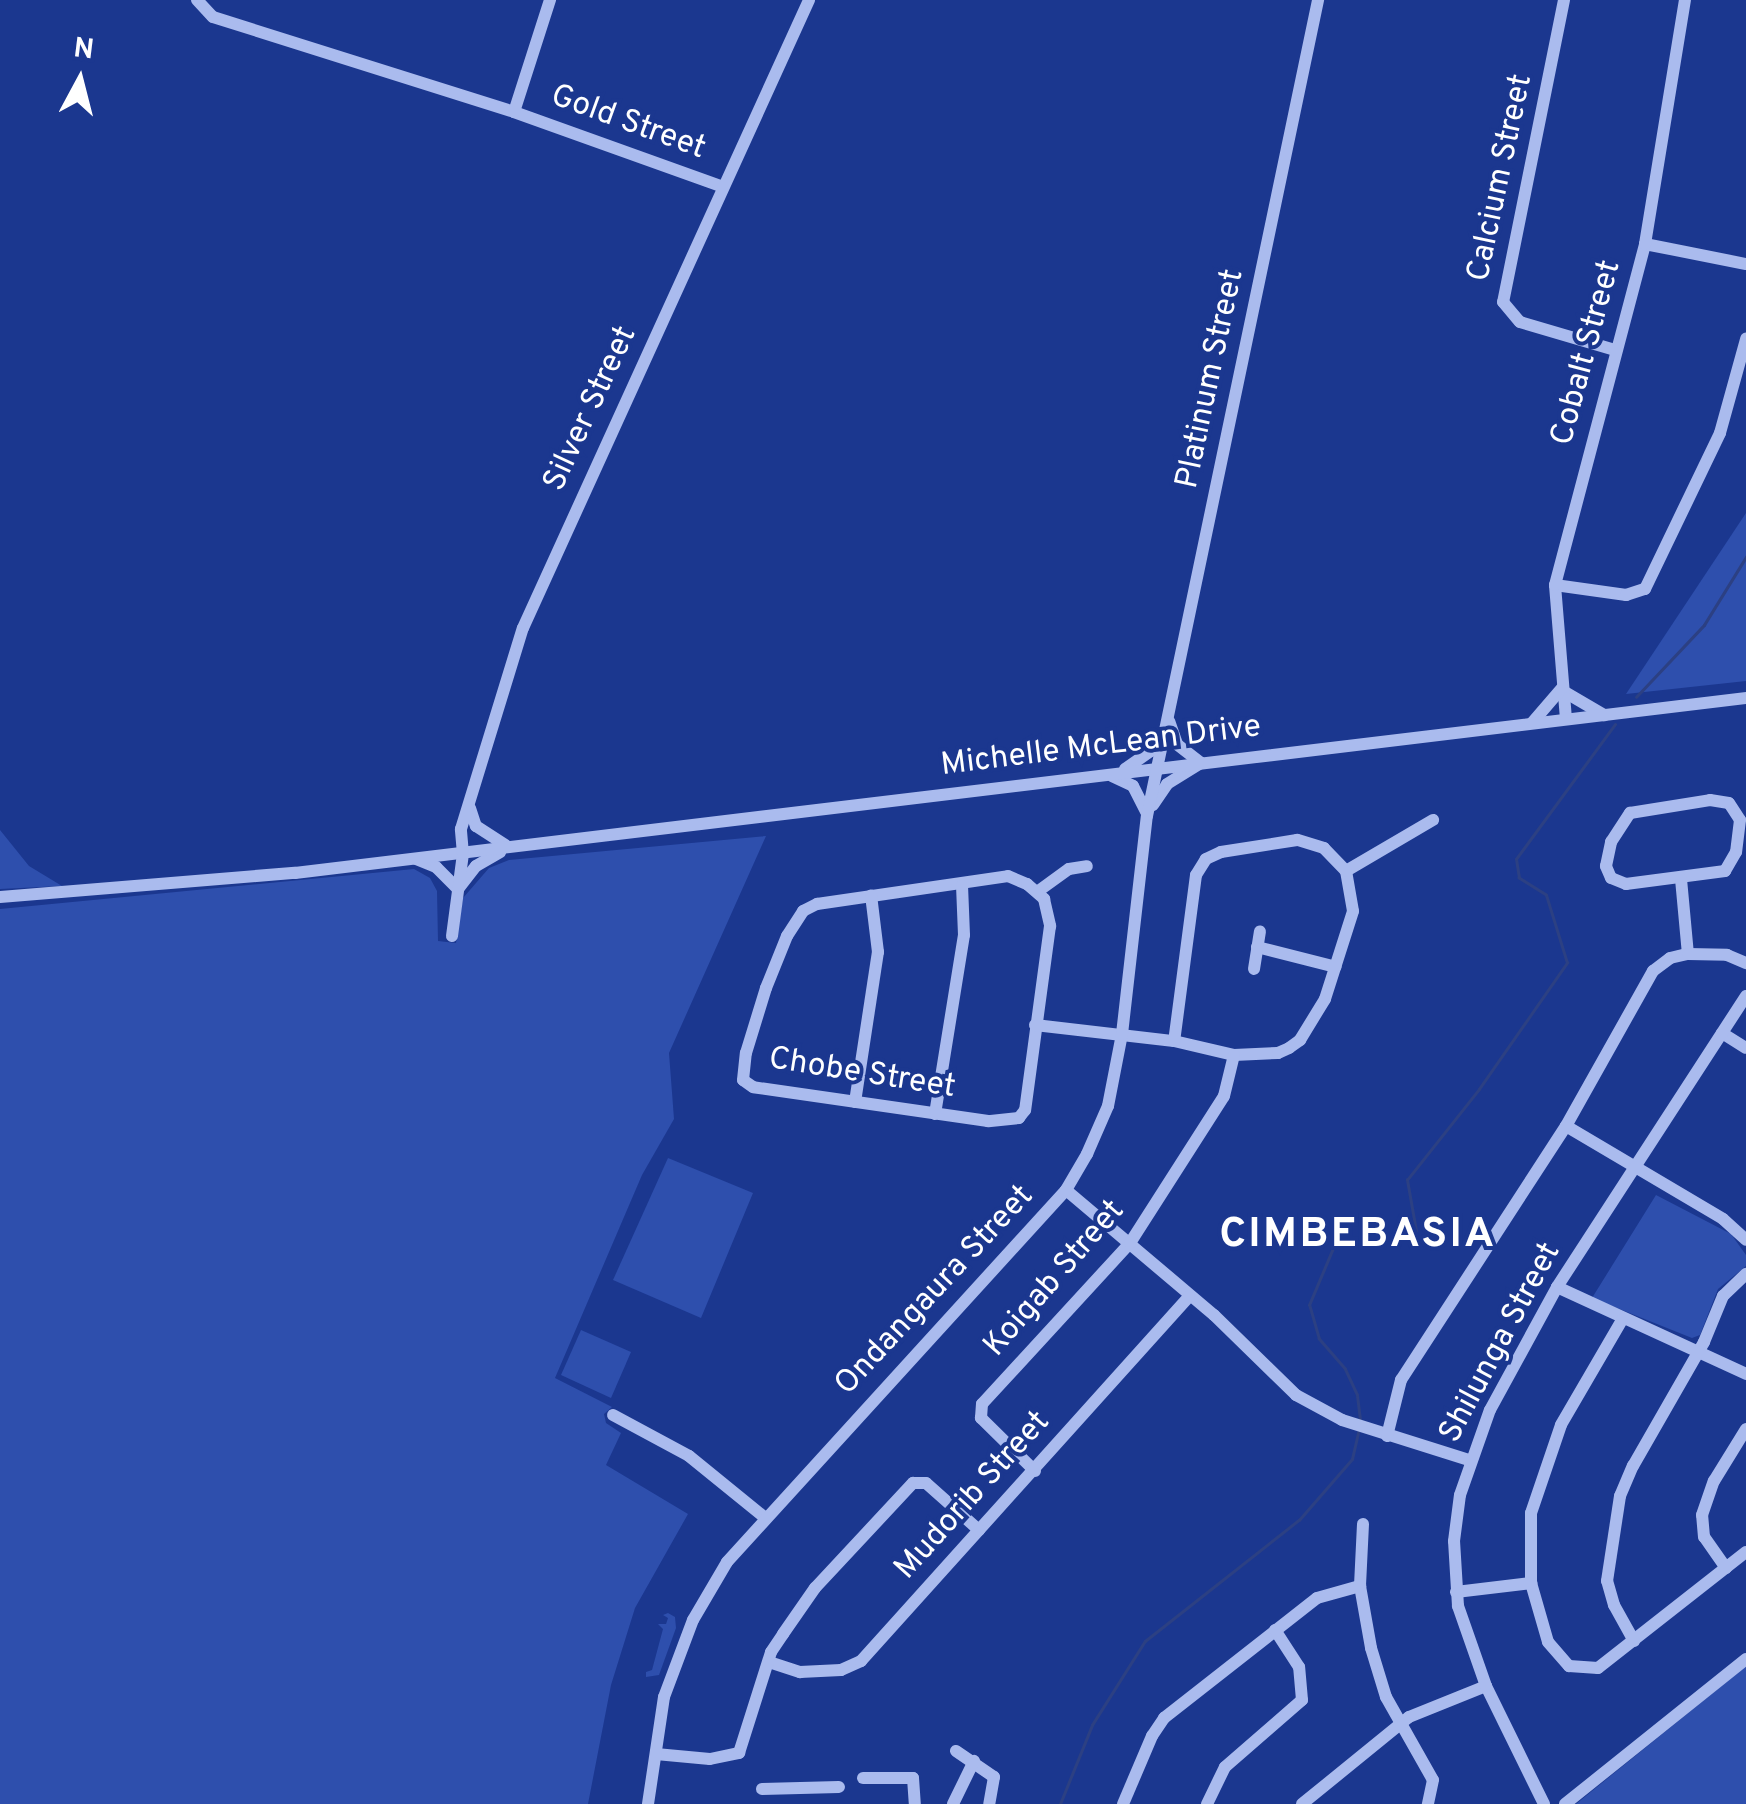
<!DOCTYPE html>
<style>
body{margin:0}
#map{position:relative;width:1746px;height:1804px;overflow:hidden;background:#1b378f;font-family:Overpass,sans-serif}
div>[style]{position:absolute}
[style*='--x']{left:calc(var(--x)*1px);top:calc(var(--y)*1px);width:calc(var(--w)*1px);rotate:calc(var(--a)*1deg)}
.green>*{inset:0;background:#2e4fad}
.stream>*{height:2.5px;margin:-1.25px;padding:0 1.25px;transform-origin:1.25px;border-radius:1.25px;background:#2c4083}
.minor>*{height:12px;margin:-6px;padding:0 6px;transform-origin:6px;border-radius:6px;background:#abe}
span{translate:-50% -50%;white-space:nowrap;text-align:center;line-height:1.15;-webkit-text-stroke:8px #1b378f;paint-order:stroke}
.street-label{font-size:32px;color:#fff}
.district-label{font-size:42px;color:#fff;font-weight:700;letter-spacing:2.5px}
.north{position:absolute;left:30px;top:30px;width:100px;height:100px;-webkit-text-stroke:8px #1b378f;paint-order:stroke;rotate:7deg;font-size:28px;font-weight:700;line-height:40px;text-align:center;color:#fff}
.north::after{content:'';display:block;margin:auto;width:35px;height:45px;background:#fff;clip-path:polygon(50% 0,100% 100%,50% 72%,0 100%)}
</style>
<div id="map">
<div class="green">
<div style="clip-path:polygon(1746px 513px,1746px 681px,1626px 694px)"></div>
<div style="clip-path:polygon(0 830px,29px 866px,62px 886px,0 889px)"></div>
<div style="clip-path:polygon(766px 836px,669px 1053px,674px 1119px,642px 1175px,555px 1378px,612px 1407px,604px 1414px,606px 1423px,621px 1433px,606px 1465px,688px 1514px,635px 1608px,611px 1685px,588px 1804px,0 1804px,0 909px,414px 869px,430px 878px,437px 891px,438px 941px,456px 943px,463px 898px,489px 868px,509px 860px)"></div>
<div style="clip-path:polygon(668px 1158px,753px 1193px,701px 1318px,613px 1280px)"></div>
<div style="clip-path:polygon(1656px 1195px,1731px 1234px,1746px 1255px,1746px 1266px,1718px 1289px,1700px 1335px,1692px 1338px,1592px 1298px)"></div>
<div style="clip-path:polygon(581px 1330px,631px 1352px,611px 1398px,561px 1375px)"></div>
<div style="clip-path:polygon(668px 1613px,675px 1617px,676px 1628px,659px 1675px,646px 1677px,646px 1672px,652px 1670px,663px 1629px,658px 1624px,666px 1624px,668px 1618px,663px 1615px)"></div>
<div style="clip-path:polygon(1746px 1666px,1746px 1804px,1576px 1804px)"></div>
</div>
<div class="stream">
<div style="--x:1636;--y:697;--w:99;--a:-46.6"></div>
<div style="--x:1704;--y:625;--w:80;--a:-58.3"></div>
<div style="--x:1360;--y:1420;--w:25;--a:-97"></div>
<div style="--x:1357;--y:1395;--w:29;--a:-115"></div>
<div style="--x:1345;--y:1369;--w:40;--a:-131"></div>
<div style="--x:1319;--y:1339;--w:35;--a:-106"></div>
<div style="--x:1309;--y:1305;--w:69;--a:-67.1"></div>
<div style="--x:1336;--y:1241;--w:52;--a:2.2"></div>
<div style="--x:1388;--y:1243;--w:30;--a:-23"></div>
<div style="--x:1416;--y:1231;--w:52;--a:-100"></div>
<div style="--x:1407;--y:1180;--w:116;--a:-51.6"></div>
<div style="--x:1479;--y:1089;--w:154;--a:-55.1"></div>
<div style="--x:1567;--y:963;--w:71;--a:-107.2"></div>
<div style="--x:1546;--y:895;--w:32;--a:-148"></div>
<div style="--x:1519;--y:878;--w:19;--a:-99"></div>
<div style="--x:1516;--y:859;--w:167;--a:-53.7"></div>
<div style="--x:1060;--y:1804;--w:85;--a:-67.9"></div>
<div style="--x:1092;--y:1725;--w:99;--a:-57.8"></div>
<div style="--x:1145;--y:1641;--w:196;--a:-38.2"></div>
<div style="--x:1299;--y:1520;--w:81;--a:-49"></div>
<div style="--x:1352;--y:1459;--w:28;--a:-77"></div>
</div>
<div class="minor">
<div style="--x:197;--y:0;--w:23;--a:47"></div>
<div style="--x:213;--y:17;--w:316;--a:17.5"></div>
<div style="--x:514;--y:112;--w:222;--a:19.7"></div>
<div style="--x:1564;--y:0;--w:308;--a:101.4"></div>
<div style="--x:1503;--y:302;--w:26;--a:50"></div>
<div style="--x:1520;--y:322;--w:99;--a:16.4"></div>
<div style="--x:514;--y:112;--w:118;--a:-72.2"></div>
<div style="--x:1645;--y:244;--w:103;--a:11.2"></div>
<div style="--x:1555;--y:585;--w:72;--a:8"></div>
<div style="--x:1626;--y:595;--w:20;--a:-18"></div>
<div style="--x:1645;--y:589;--w:173;--a:-64.3"></div>
<div style="--x:1720;--y:433;--w:98;--a:-74.5"></div>
<div style="--x:1563;--y:691;--w:48;--a:30.3"></div>
<div style="--x:1566;--y:719;--w:134;--a:-94.7"></div>
<div style="--x:1555;--y:585;--w:353;--a:-75.2"></div>
<div style="--x:1645;--y:244;--w:247;--a:-80.7"></div>
<div style="--x:1532;--y:723;--w:46;--a:-49.4"></div>
<div style="--x:1125;--y:769;--w:32;--a:-35"></div>
<div style="--x:1151;--y:751;--w:18;--a:-56"></div>
<div style="--x:1112;--y:776;--w:23;--a:25"></div>
<div style="--x:1133;--y:786;--w:30;--a:63"></div>
<div style="--x:1710;--y:800;--w:19;--a:9"></div>
<div style="--x:1729;--y:803;--w:20;--a:57"></div>
<div style="--x:1740;--y:820;--w:32;--a:97"></div>
<div style="--x:1736;--y:852;--w:22;--a:120"></div>
<div style="--x:1725;--y:871;--w:100;--a:172.5"></div>
<div style="--x:1626;--y:884;--w:16;--a:-158"></div>
<div style="--x:1611;--y:878;--w:13;--a:-113"></div>
<div style="--x:1606;--y:866;--w:25;--a:-78"></div>
<div style="--x:1611;--y:842;--w:35;--a:-57"></div>
<div style="--x:1630;--y:813;--w:81;--a:-9.2"></div>
<div style="--x:1153;--y:805;--w:25;--a:-56"></div>
<div style="--x:1167;--y:784;--w:40;--a:-32"></div>
<div style="--x:1201;--y:763;--w:31;--a:-142"></div>
<div style="--x:1177;--y:744;--w:24;--a:-109"></div>
<div style="--x:470;--y:808;--w:19;--a:72"></div>
<div style="--x:476;--y:826;--w:35;--a:33"></div>
<div style="--x:416;--y:859;--w:22;--a:22"></div>
<div style="--x:436;--y:867;--w:31;--a:45"></div>
<div style="--x:458;--y:889;--w:29;--a:-52"></div>
<div style="--x:476;--y:866;--w:28;--a:-30"></div>
<div style="--x:1346;--y:871;--w:101;--a:-30.4"></div>
<div style="--x:1008;--y:876;--w:21;--a:23"></div>
<div style="--x:1027;--y:884;--w:23;--a:41"></div>
<div style="--x:1044;--y:899;--w:28;--a:77"></div>
<div style="--x:1050;--y:926;--w:186;--a:97.7"></div>
<div style="--x:1025;--y:1110;--w:10;--a:127"></div>
<div style="--x:1019;--y:1118;--w:31;--a:174"></div>
<div style="--x:988;--y:1121;--w:237;--a:-171.8"></div>
<div style="--x:753;--y:1087;--w:12;--a:-145"></div>
<div style="--x:743;--y:1080;--w:27;--a:-84"></div>
<div style="--x:746;--y:1053;--w:68;--a:-72.9"></div>
<div style="--x:766;--y:988;--w:56;--a:-68"></div>
<div style="--x:787;--y:936;--w:30;--a:-57"></div>
<div style="--x:803;--y:911;--w:16;--a:-27"></div>
<div style="--x:817;--y:904;--w:193;--a:-8.3"></div>
<div style="--x:1681;--y:879;--w:75;--a:84.7"></div>
<div style="--x:1037;--y:892;--w:39;--a:-36"></div>
<div style="--x:1069;--y:869;--w:18;--a:-9"></div>
<div style="--x:0;--y:897;--w:296;--a:-4.7"></div>
<div style="--x:295;--y:873;--w:1462;--a:-6.88"></div>
<div style="--x:452;--y:936;--w:83;--a:-82.4"></div>
<div style="--x:463;--y:854;--w:25;--a:-95"></div>
<div style="--x:461;--y:829;--w:210;--a:-72.9"></div>
<div style="--x:523;--y:628;--w:690;--a:-65.51"></div>
<div style="--x:1257;--y:947;--w:81;--a:14.2"></div>
<div style="--x:1254;--y:969;--w:38;--a:-81"></div>
<div style="--x:1035;--y:1025;--w:140;--a:6.6"></div>
<div style="--x:1174;--y:1041;--w:62;--a:13.1"></div>
<div style="--x:1234;--y:1055;--w:44;--a:-2.6"></div>
<div style="--x:1278;--y:1053;--w:12;--a:-24"></div>
<div style="--x:1289;--y:1048;--w:14;--a:-36"></div>
<div style="--x:1300;--y:1040;--w:48;--a:-58.6"></div>
<div style="--x:1325;--y:999;--w:92;--a:-72.3"></div>
<div style="--x:1353;--y:911;--w:41;--a:-99.9"></div>
<div style="--x:1346;--y:871;--w:32;--a:-134"></div>
<div style="--x:1324;--y:848;--w:28;--a:-163"></div>
<div style="--x:1297;--y:840;--w:77;--a:171"></div>
<div style="--x:1221;--y:852;--w:17;--a:155"></div>
<div style="--x:1206;--y:859;--w:19;--a:122"></div>
<div style="--x:1196;--y:875;--w:167;--a:97.5"></div>
<div style="--x:1722;--y:1033;--w:28;--a:32"></div>
<div style="--x:855;--y:1102;--w:152;--a:-81.3"></div>
<div style="--x:878;--y:952;--w:57;--a:-97"></div>
<div style="--x:935;--y:1114;--w:181;--a:-80.8"></div>
<div style="--x:964;--y:935;--w:49;--a:-92.3"></div>
<div style="--x:1566;--y:1126;--w:182;--a:30.6"></div>
<div style="--x:1723;--y:1219;--w:31;--a:42"></div>
<div style="--x:1066;--y:1190;--w:194;--a:40.2"></div>
<div style="--x:1214;--y:1315;--w:115;--a:44.3"></div>
<div style="--x:1296;--y:1395;--w:52;--a:28.5"></div>
<div style="--x:1342;--y:1420;--w:133;--a:17.5"></div>
<div style="--x:1557;--y:1287;--w:208;--a:24.7"></div>
<div style="--x:1622;--y:1320;--w:121;--a:120.2"></div>
<div style="--x:1561;--y:1425;--w:93;--a:108.8"></div>
<div style="--x:1531;--y:1513;--w:70;--a:90"></div>
<div style="--x:1531;--y:1583;--w:61;--a:73.9"></div>
<div style="--x:1548;--y:1642;--w:32;--a:49"></div>
<div style="--x:1569;--y:1666;--w:29;--a:4"></div>
<div style="--x:1598;--y:1668;--w:188;--a:-38.1"></div>
<div style="--x:613;--y:1415;--w:86;--a:28.3"></div>
<div style="--x:689;--y:1456;--w:97;--a:39.1"></div>
<div style="--x:1387;--y:1436;--w:58;--a:-76"></div>
<div style="--x:1401;--y:1380;--w:303;--a:-57"></div>
<div style="--x:1566;--y:1126;--w:178;--a:-60.7"></div>
<div style="--x:1653;--y:971;--w:21;--a:-37"></div>
<div style="--x:1670;--y:958;--w:18;--a:-13"></div>
<div style="--x:1688;--y:954;--w:39;--a:1"></div>
<div style="--x:1727;--y:955;--w:21;--a:23"></div>
<div style="--x:1035;--y:1471;--w:76;--a:-135.5"></div>
<div style="--x:981;--y:1418;--w:14;--a:-86"></div>
<div style="--x:982;--y:1404;--w:219;--a:-47.4"></div>
<div style="--x:1130;--y:1243;--w:174;--a:-57.4"></div>
<div style="--x:1224;--y:1096;--w:42;--a:-76.3"></div>
<div style="--x:1363;--y:1524;--w:62;--a:92.8"></div>
<div style="--x:1360;--y:1586;--w:63;--a:79.9"></div>
<div style="--x:1371;--y:1648;--w:51;--a:73"></div>
<div style="--x:1386;--y:1697;--w:95;--a:60.5"></div>
<div style="--x:1433;--y:1780;--w:25;--a:102"></div>
<div style="--x:1726;--y:1568;--w:38;--a:-125"></div>
<div style="--x:1704;--y:1537;--w:22;--a:-95"></div>
<div style="--x:1702;--y:1515;--w:36;--a:-71"></div>
<div style="--x:1714;--y:1481;--w:61;--a:-58.4"></div>
<div style="--x:1456;--y:1592;--w:76;--a:-6.8"></div>
<div style="--x:1634;--y:1641;--w:41;--a:-119.1"></div>
<div style="--x:1614;--y:1605;--w:25;--a:-106"></div>
<div style="--x:1607;--y:1581;--w:86;--a:-81.3"></div>
<div style="--x:1620;--y:1496;--w:33;--a:-67"></div>
<div style="--x:1633;--y:1466;--w:143;--a:-60.2"></div>
<div style="--x:1704;--y:1342;--w:50;--a:-67.6"></div>
<div style="--x:1723;--y:1296;--w:32;--a:-44"></div>
<div style="--x:769;--y:1662;--w:33;--a:18"></div>
<div style="--x:800;--y:1672;--w:41;--a:-2.8"></div>
<div style="--x:841;--y:1670;--w:22;--a:-24"></div>
<div style="--x:861;--y:1661;--w:490;--a:-48"></div>
<div style="--x:956;--y:1751;--w:46;--a:34.4"></div>
<div style="--x:994;--y:1777;--w:27;--a:100"></div>
<div style="--x:656;--y:1754;--w:54;--a:5.3"></div>
<div style="--x:710;--y:1759;--w:30;--a:-12"></div>
<div style="--x:739;--y:1753;--w:106;--a:-72.4"></div>
<div style="--x:771;--y:1652;--w:22;--a:-56"></div>
<div style="--x:783;--y:1634;--w:56;--a:-55.2"></div>
<div style="--x:815;--y:1588;--w:144;--a:-47"></div>
<div style="--x:913;--y:1483;--w:13;--a:0"></div>
<div style="--x:926;--y:1483;--w:71;--a:41.6"></div>
<div style="--x:863;--y:1778;--w:50;--a:0"></div>
<div style="--x:913;--y:1778;--w:26;--a:86"></div>
<div style="--x:762;--y:1789;--w:77;--a:-1.5"></div>
<div style="--x:648;--y:1804;--w:108;--a:-81.5"></div>
<div style="--x:664;--y:1697;--w:82;--a:-69.4"></div>
<div style="--x:693;--y:1620;--w:67;--a:-59.6"></div>
<div style="--x:727;--y:1562;--w:503;--a:-47.66"></div>
<div style="--x:1066;--y:1190;--w:42;--a:-59.7"></div>
<div style="--x:1087;--y:1154;--w:52;--a:-66.4"></div>
<div style="--x:1108;--y:1106;--w:73;--a:-79"></div>
<div style="--x:1122;--y:1034;--w:219;--a:-83.5"></div>
<div style="--x:1147;--y:816;--w:834;--a:-78.16"></div>
<div style="--x:953;--y:1804;--w:48;--a:-64"></div>
<div style="--x:1123;--y:1804;--w:74;--a:-66.9"></div>
<div style="--x:1152;--y:1736;--w:22;--a:-56"></div>
<div style="--x:1164;--y:1718;--w:194;--a:-38.1"></div>
<div style="--x:1317;--y:1598;--w:45;--a:-15.6"></div>
<div style="--x:1207;--y:1804;--w:41;--a:-64.1"></div>
<div style="--x:1225;--y:1767;--w:102;--a:-41"></div>
<div style="--x:1302;--y:1700;--w:33;--a:-95"></div>
<div style="--x:1299;--y:1667;--w:44;--a:-123"></div>
<div style="--x:1302;--y:1804;--w:138;--a:-39.1"></div>
<div style="--x:1409;--y:1717;--w:83;--a:-21.9"></div>
<div style="--x:1544;--y:1804;--w:131;--a:-116.2"></div>
<div style="--x:1486;--y:1686;--w:85;--a:-109.3"></div>
<div style="--x:1458;--y:1606;--w:65;--a:-93.5"></div>
<div style="--x:1454;--y:1541;--w:46;--a:-82.6"></div>
<div style="--x:1460;--y:1495;--w:90;--a:-70.6"></div>
<div style="--x:1490;--y:1410;--w:140;--a:-61.4"></div>
<div style="--x:1557;--y:1287;--w:347;--a:-57"></div>
<div style="--x:1565;--y:1804;--w:232;--a:-38.7"></div>
</div>
<div class="street-label">
<span style="left:628px;top:123px;rotate:20deg">Gold Street</span>
<span style="left:1501px;top:178px;rotate:-78deg">Calcium Street</span>
<span style="left:1587px;top:353px;rotate:-75deg">Cobalt Street</span>
<span style="left:1211px;top:379px;rotate:-78deg">Platinum Street</span>
<span style="left:591px;top:409px;rotate:-65deg">Silver Street</span>
<span style="left:1101px;top:747px;rotate:-7deg">Michelle McLean Drive</span>
<span style="left:862px;top:1074px;rotate:9deg">Chobe Street</span>
<span style="left:1055px;top:1279px;rotate:-49deg">Koigab Street</span>
<span style="left:935px;top:1291px;rotate:-47deg">Ondangaura Street</span>
<span style="left:1501px;top:1343px;rotate:-62deg">Shilunga Street</span>
<span style="left:973px;top:1496px;rotate:-48deg">Mudorib Street</span>
</div>
<div class="district-label">
<span style="left:1358px;top:1236px">CIMBEBASIA</span>
</div>
<div class="north">N</div>
</div>
